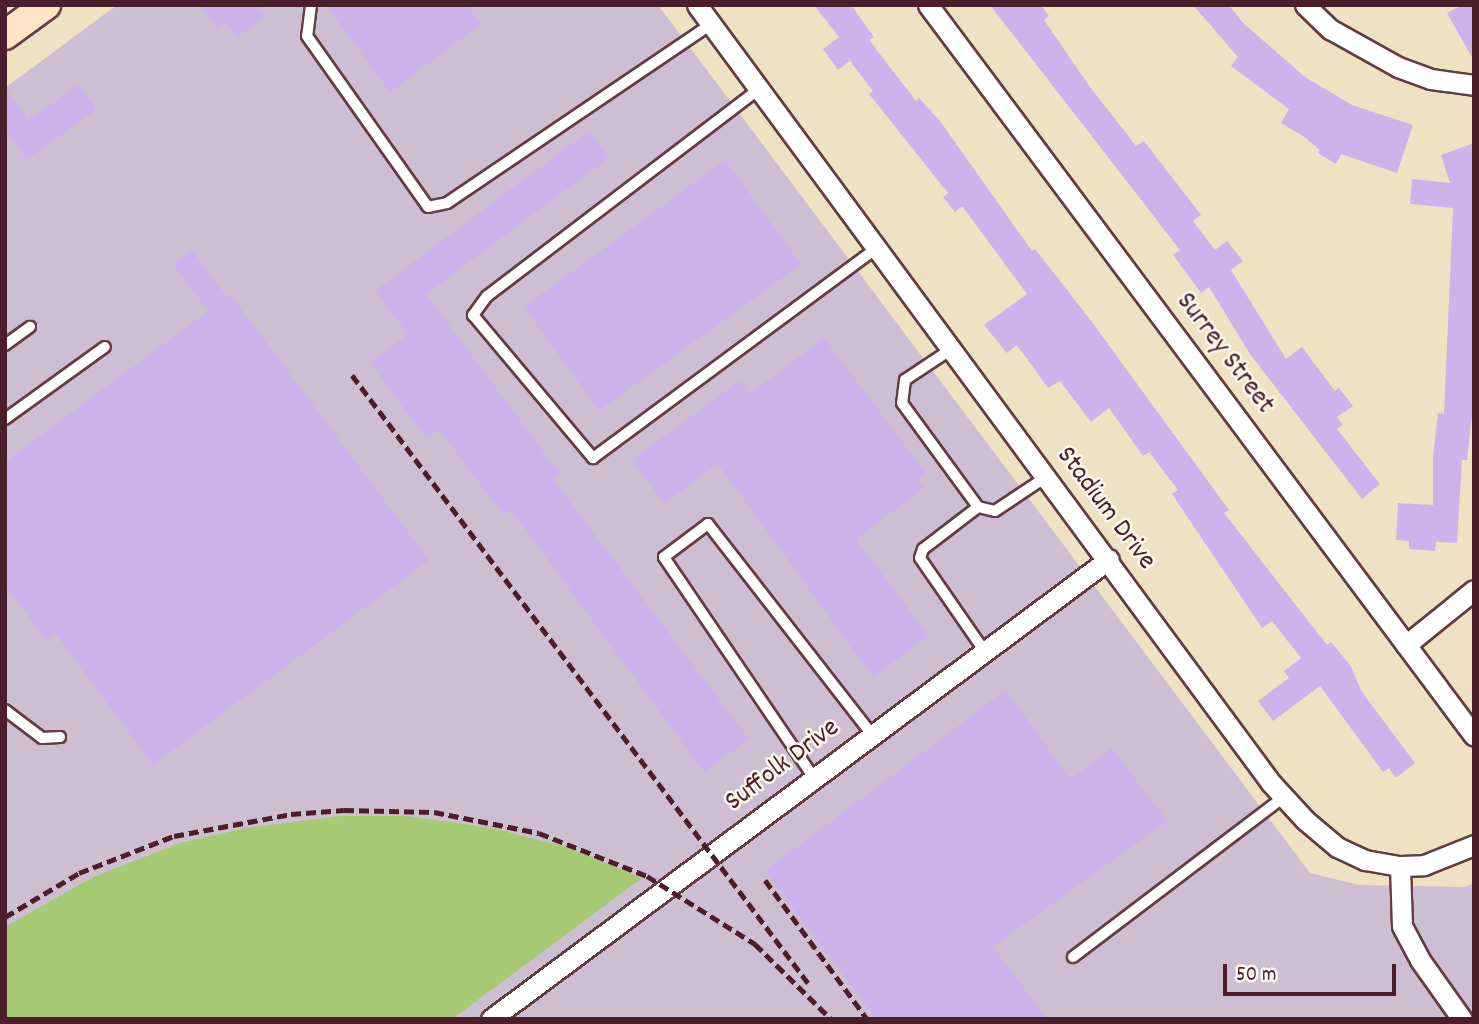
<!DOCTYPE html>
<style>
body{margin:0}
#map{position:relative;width:1479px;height:1024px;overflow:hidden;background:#eee2c2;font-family:Dekko,sans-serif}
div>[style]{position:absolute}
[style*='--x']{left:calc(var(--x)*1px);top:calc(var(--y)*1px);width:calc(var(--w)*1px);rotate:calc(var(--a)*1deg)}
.industrial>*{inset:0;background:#cebed1}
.green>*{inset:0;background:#a6ca73}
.building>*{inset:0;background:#cdb3ec}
.roads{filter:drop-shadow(2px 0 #633c42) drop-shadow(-2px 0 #633c42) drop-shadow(0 2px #633c42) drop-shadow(0 -2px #633c42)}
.service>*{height:10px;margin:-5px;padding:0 5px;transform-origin:5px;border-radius:5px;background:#fff}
.minor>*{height:19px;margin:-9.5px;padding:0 9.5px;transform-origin:9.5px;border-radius:9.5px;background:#fff}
.secondary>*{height:28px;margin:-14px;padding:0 14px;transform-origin:14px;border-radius:14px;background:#fee4c6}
.rail>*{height:5px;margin-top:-2.5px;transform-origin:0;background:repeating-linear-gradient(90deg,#4a1f2b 0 10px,transparent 0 15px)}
span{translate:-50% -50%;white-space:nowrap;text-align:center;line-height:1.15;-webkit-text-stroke:5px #fbf7ec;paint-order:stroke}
.street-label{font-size:28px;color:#4a1f2b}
.frame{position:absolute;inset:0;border:7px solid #4a1f2b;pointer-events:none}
.scale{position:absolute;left:1223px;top:964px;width:173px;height:32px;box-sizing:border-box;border:4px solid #4a1f2b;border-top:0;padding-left:9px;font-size:21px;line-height:24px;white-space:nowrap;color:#4a1f2b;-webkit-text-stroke:5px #fbf7ec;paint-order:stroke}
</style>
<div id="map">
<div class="industrial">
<div style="clip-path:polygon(117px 5px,658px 5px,1310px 873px,1359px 885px,1464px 887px,1474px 883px,1474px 1019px,5px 1019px,5px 88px)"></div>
</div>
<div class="green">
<div style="clip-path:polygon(341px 816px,408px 816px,492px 828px,570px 848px,642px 878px,452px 1019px,5px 1019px,5px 927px,91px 878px,180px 843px,246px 828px)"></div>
</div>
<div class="building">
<div style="clip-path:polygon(200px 5px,256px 5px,265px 17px,237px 37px,226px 22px,217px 29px)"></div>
<div style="clip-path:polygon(326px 5px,467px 5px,481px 24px,390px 92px)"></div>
<div style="clip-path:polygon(814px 5px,851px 5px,874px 37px,869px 40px,916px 101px,919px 98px,940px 121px,1032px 251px,1035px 249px,1089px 318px,1229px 510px,1224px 513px,1327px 645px,1331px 642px,1350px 665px,1362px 692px,1415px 763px,1396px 778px,1389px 768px,1383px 772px,1320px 686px,1273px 721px,1258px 701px,1289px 678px,1284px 671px,1301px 658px,1272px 621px,1262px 628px,1172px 494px,1178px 490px,1149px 452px,1143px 456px,1109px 408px,1091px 422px,1060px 381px,1048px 388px,1017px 345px,1007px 353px,984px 325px,1027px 294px,962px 206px,955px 212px,943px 197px,948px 193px,869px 94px,873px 91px,850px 61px,838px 70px,823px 49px,839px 37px)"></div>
<div style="clip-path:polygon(990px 5px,1041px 5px,1049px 16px,1044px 20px,1090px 87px,1136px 146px,1144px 141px,1201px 215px,1193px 221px,1215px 250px,1227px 241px,1243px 261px,1231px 270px,1286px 359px,1302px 347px,1335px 391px,1339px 388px,1353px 406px,1337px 417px,1343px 425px,1337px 429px,1380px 484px,1362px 499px,1250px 354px,1209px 287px,1201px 293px,1173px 255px,1180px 250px)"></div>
<div style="clip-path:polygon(1193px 5px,1229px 5px,1243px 23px,1305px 77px,1352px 105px,1413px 125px,1397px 173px,1341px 154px,1336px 164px,1318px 153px,1320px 150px,1303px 136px,1281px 123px,1289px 109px,1231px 66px,1238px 57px)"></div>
<div style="clip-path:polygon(1462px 5px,1474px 5px,1474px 61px,1447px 13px)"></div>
<div style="clip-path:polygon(79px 85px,96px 110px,27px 159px,5px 129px,5px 87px,28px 120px)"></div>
<div style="clip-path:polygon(589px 131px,609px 158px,426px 294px,560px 474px,553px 479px,749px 739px,704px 772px,511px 510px,504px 515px,439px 430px,427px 439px,370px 363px,408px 334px,375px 291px)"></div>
<div style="clip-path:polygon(1474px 143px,1474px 396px,1467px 460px,1462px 460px,1457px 543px,1436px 542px,1435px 551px,1409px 549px,1409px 541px,1396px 540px,1398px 503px,1433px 505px,1433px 456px,1438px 413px,1444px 414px,1453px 208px,1410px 204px,1412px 179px,1450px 183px,1441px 155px)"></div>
<div style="clip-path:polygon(725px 160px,801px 264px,599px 411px,524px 307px)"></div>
<div style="clip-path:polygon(192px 250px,227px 297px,230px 294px,429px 560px,153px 765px,55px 633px,46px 640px,5px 585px,5px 462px,208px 311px,173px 264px)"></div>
<div style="clip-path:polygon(824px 338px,926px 473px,917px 480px,924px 488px,856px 539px,929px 636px,873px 677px,718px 464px,664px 504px,632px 460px,739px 381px,749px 394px)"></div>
<div style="clip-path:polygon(1006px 690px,1070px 779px,1112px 748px,1167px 821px,993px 947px,1047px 1019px,876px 1019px,765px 871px)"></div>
</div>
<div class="roads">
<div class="service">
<div style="--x:311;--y:5;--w:31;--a:97"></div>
<div style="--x:307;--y:36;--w:209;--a:54.7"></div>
<div style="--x:428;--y:207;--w:19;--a:-12"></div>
<div style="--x:447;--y:203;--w:319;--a:-34.1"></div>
<div style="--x:759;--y:89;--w:342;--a:142.7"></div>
<div style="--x:487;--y:296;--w:24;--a:126"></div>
<div style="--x:473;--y:315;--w:187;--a:50"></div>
<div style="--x:593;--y:458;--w:353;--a:-36.5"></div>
<div style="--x:5;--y:345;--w:31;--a:-36"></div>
<div style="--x:950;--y:350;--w:54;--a:146.3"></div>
<div style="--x:905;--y:380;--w:23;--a:97"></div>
<div style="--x:902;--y:403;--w:129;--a:53.8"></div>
<div style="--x:978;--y:507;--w:17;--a:13"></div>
<div style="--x:995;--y:511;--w:61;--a:-33.7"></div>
<div style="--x:5;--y:419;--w:123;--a:-35.8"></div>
<div style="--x:978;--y:507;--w:69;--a:142.6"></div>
<div style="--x:923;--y:549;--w:9;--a:108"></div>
<div style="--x:920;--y:558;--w:114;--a:55.3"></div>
<div style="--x:5;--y:710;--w:46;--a:37.1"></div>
<div style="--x:42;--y:738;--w:18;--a:-3"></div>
<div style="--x:814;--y:778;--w:267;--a:-124.2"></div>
<div style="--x:664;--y:557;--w:55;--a:-36.9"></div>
<div style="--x:708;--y:524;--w:267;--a:52.1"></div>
<div style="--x:1073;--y:957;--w:265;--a:-37.2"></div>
</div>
<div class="minor">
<div style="--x:697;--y:5;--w:967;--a:53.58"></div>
<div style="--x:1271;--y:783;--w:50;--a:47.4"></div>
<div style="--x:1305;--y:820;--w:42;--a:40.2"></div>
<div style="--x:1337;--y:847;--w:31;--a:25"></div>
<div style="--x:1365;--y:860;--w:36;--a:10"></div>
<div style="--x:1400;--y:866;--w:24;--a:-2"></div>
<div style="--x:1424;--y:865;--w:54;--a:-21.8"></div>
<div style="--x:928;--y:5;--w:912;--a:53.24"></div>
<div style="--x:1305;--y:5;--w:35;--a:44"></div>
<div style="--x:1330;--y:29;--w:78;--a:29.2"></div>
<div style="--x:1398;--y:67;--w:35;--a:20"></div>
<div style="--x:1431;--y:79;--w:43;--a:7.9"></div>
<div style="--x:1406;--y:645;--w:87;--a:-39"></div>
<div style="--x:1400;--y:866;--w:60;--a:88.1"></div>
<div style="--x:1402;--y:926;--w:38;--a:62"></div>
<div style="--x:1420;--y:960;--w:72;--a:54.6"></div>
<div style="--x:491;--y:1019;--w:770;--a:-36.66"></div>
</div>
<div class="secondary">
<div style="--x:5;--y:35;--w:51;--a:-36.2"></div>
</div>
</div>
<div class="rail">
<div style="--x:352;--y:375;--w:760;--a:53.13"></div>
<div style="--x:765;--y:880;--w:172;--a:53.7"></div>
<div style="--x:5;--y:917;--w:86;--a:-30.7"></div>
<div style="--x:79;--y:873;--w:102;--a:-21.3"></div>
<div style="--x:174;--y:836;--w:119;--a:-10.6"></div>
<div style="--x:291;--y:814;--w:53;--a:-4.3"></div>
<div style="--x:344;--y:810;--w:90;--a:1.3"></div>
<div style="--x:434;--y:812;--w:107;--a:11.3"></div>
<div style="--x:539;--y:833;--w:116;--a:21.7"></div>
<div style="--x:647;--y:876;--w:128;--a:32.2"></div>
<div style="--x:755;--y:944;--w:107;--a:44.6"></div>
</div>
<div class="street-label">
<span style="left:1224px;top:354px;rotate:53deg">Surrey Street</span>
<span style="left:1105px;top:509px;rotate:53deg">Stadium Drive</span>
<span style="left:783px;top:766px;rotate:-37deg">Suffolk Drive</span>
</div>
<div class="frame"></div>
<div class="scale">50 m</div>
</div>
